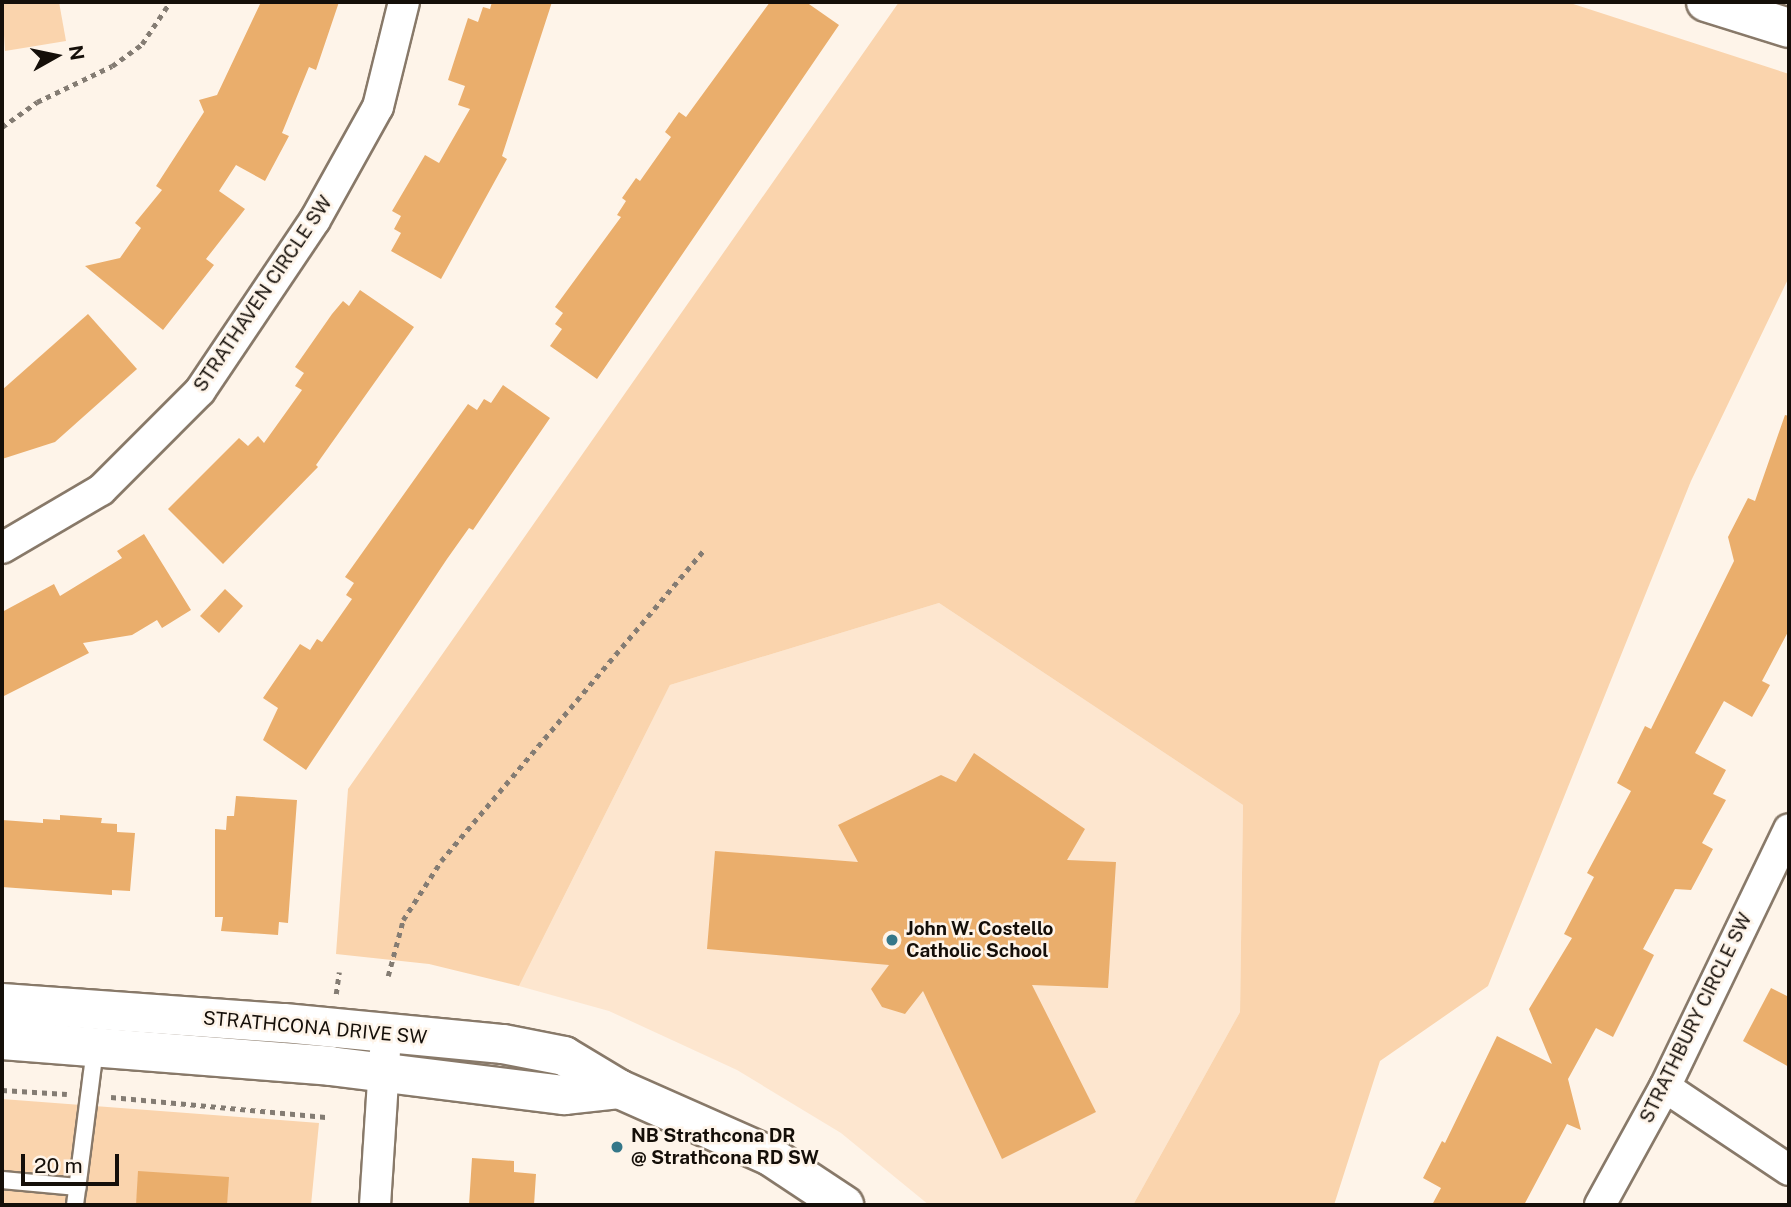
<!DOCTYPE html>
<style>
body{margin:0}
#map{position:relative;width:1791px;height:1207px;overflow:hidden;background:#fef4e9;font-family:"Public Sans",sans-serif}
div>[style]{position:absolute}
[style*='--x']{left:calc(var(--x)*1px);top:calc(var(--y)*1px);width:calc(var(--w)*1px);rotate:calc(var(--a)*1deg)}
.built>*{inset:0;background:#fde6cf}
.green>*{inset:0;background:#fad4ad}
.building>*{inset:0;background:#eaae6c}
.path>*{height:4.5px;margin-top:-2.25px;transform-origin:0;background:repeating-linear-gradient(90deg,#847c73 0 5px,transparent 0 10px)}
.roads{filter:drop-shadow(2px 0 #887969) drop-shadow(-2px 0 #887969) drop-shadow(0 2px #887969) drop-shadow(0 -2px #887969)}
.service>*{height:16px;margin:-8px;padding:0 8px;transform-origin:8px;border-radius:8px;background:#fff}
.minor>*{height:30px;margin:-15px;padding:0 15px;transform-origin:15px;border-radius:15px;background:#fff}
.tertiary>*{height:38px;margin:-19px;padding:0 19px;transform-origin:19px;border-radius:19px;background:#fff}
.secondary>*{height:38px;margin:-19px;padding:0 19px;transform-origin:19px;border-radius:19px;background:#fff}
.dots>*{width:19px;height:19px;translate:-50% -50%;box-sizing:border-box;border:4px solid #fef4e9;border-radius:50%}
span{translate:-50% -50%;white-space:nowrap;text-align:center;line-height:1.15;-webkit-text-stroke:5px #fef4e9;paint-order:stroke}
.street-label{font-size:19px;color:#150f09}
.poi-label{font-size:19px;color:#150f09;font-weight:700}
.left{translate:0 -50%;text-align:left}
.frame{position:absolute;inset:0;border:4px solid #150f09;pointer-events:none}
.north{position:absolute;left:21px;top:21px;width:70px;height:70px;-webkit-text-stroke:5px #fef4e9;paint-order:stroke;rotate:81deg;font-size:19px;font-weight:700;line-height:28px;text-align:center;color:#150f09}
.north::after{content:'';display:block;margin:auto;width:24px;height:32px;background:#150f09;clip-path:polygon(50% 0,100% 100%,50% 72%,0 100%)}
.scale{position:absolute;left:21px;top:1154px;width:98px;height:32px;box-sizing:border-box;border:4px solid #150f09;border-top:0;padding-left:9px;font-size:21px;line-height:24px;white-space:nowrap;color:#150f09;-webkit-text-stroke:5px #fef4e9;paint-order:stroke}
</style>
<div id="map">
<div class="built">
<div style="clip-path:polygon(939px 603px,1243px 805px,1240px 1012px,1133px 1205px,929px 1205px,841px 1133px,737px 1070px,609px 1011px,519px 986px,670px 685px)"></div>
</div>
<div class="green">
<div style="clip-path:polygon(2px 2px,59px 2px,66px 41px,5px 51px)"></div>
<div style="clip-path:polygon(899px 2px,1567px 2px,1789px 74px,1789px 277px,1691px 481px,1488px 986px,1380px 1061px,1334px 1205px,1133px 1205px,1240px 1012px,1243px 805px,939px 603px,670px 685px,519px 986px,429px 964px,336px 954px,348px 789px)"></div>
<div style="clip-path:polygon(2px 1099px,319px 1123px,311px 1205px,2px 1205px)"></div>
</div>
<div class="building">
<div style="clip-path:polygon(261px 2px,339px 2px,316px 70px,309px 67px,282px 133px,289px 136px,265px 181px,236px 165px,219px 191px,245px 209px,206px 259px,214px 265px,163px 330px,85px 266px,120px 258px,141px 228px,135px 223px,162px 190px,156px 186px,204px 112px,199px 100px,217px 95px)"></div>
<div style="clip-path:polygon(492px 2px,552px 2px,502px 156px,507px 159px,441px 279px,391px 251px,401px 233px,394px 229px,401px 216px,392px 211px,425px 155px,439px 163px,470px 109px,458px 105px,465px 86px,448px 80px,468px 18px,478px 22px,483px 7px,490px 9px)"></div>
<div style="clip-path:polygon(770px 2px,806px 2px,839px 25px,597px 379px,550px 346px,562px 329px,555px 324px,563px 313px,555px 307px,621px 217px,617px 215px,626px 201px,622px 198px,636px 178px,640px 181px,671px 137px,665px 132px,679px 112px,686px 117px)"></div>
<div style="clip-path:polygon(360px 290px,414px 327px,316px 465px,318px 467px,223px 564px,168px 509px,239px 438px,248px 446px,258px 436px,264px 443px,302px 390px,295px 386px,304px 373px,295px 367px,332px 314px,343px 301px,349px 306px)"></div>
<div style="clip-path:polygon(88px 314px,137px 369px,55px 442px,2px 459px,2px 390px)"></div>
<div style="clip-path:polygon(503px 385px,550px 418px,473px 530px,469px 528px,447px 559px,306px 770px,263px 740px,278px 708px,263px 698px,300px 644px,310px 650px,317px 639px,322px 642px,352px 599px,346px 595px,354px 583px,345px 577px,468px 404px,477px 410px,484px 399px,491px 403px)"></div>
<div style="clip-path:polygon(1785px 415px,1789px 416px,1789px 630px,1762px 681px,1770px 685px,1752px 717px,1724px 701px,1695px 753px,1726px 770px,1713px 794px,1726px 800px,1702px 843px,1713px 849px,1691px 890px,1675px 889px,1643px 949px,1654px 955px,1613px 1037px,1596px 1028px,1568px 1079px,1581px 1130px,1567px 1124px,1524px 1205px,1432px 1205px,1441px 1188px,1423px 1178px,1442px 1141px,1445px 1143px,1497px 1036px,1552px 1064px,1529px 1009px,1572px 938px,1564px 934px,1594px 877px,1587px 873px,1631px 791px,1617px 783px,1645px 726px,1651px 729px,1734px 561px,1728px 537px,1748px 498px,1755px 501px)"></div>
<div style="clip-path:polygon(144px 534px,191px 610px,162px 628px,157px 620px,132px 635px,83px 643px,89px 653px,2px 697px,2px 612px,54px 584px,60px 596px,122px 558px,117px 551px)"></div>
<div style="clip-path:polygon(225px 589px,243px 606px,219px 633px,200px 616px)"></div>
<div style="clip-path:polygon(974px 753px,1085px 829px,1067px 860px,1116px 862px,1108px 988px,1032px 985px,1096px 1112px,1002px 1159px,923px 991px,905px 1014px,882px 1007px,871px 989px,889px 965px,707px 949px,715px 851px,858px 862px,838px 825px,941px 775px,956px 782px)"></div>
<div style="clip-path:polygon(236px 796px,297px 800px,288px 923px,279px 922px,278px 935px,221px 931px,223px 917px,215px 917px,215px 829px,226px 830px,227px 816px,234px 816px)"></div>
<div style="clip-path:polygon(60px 815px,102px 818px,101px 823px,117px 824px,117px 832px,135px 833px,130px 891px,112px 890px,112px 895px,2px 887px,2px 820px,43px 823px,43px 819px,60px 820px)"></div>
<div style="clip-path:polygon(1771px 988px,1789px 997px,1789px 1067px,1743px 1041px)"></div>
<div style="clip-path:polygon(472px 1158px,514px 1161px,514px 1172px,536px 1174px,534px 1205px,469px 1205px)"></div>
<div style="clip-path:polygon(138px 1171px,229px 1177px,227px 1205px,136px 1205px)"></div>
</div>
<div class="path">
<div style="--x:2;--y:127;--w:43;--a:-35.5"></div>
<div style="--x:37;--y:102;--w:83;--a:-25.6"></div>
<div style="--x:112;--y:66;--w:37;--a:-36"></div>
<div style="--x:142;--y:44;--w:50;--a:-56.3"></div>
<div style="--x:388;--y:976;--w:58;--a:-75"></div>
<div style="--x:403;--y:920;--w:70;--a:-57.2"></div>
<div style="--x:441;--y:861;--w:407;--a:-49.8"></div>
<div style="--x:336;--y:994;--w:22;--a:-82"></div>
<div style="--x:2;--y:1090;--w:65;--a:3.5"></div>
<div style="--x:111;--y:1097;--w:218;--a:5.3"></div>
</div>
<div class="roads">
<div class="service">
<div style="--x:2;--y:1180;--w:76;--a:5.3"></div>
<div style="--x:75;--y:1205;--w:158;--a:-82.7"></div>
</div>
<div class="minor">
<div style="--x:2;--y:548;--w:115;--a:-30.4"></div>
<div style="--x:101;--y:490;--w:140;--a:-45"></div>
<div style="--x:200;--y:391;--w:206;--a:-56.1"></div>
<div style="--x:315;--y:220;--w:129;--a:-60.9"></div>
<div style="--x:378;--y:107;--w:108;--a:-76.1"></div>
<div style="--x:1665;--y:1087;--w:149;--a:33.8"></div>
<div style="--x:375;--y:1205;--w:153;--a:-86.3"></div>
<div style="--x:1600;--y:1205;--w:135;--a:-61.2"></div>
<div style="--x:1665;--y:1087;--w:286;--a:-64.3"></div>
</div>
<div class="tertiary">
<div style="--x:2;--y:1003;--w:283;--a:4.1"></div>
<div style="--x:284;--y:1023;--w:220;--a:5.5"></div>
<div style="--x:503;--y:1044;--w:62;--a:11.1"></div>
<div style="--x:564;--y:1056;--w:64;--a:31"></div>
<div style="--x:619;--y:1089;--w:165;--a:23.9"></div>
<div style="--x:770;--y:1156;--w:89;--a:33.5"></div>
<div style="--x:2;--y:1040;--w:329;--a:4.5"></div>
<div style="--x:330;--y:1066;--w:236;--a:7.1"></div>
<div style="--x:564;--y:1095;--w:55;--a:-6.2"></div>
</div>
<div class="secondary">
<div style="--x:1706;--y:2;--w:87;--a:17.4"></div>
</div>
</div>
<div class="dots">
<div style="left:892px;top:940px;background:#357789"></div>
<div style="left:617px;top:1147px;background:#357789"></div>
</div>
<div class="street-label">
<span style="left:263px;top:294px;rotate:-56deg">STRATHAVEN CIRCLE SW</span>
<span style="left:1696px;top:1018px;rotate:-64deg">STRATHBURY CIRCLE SW</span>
<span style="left:315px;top:1028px;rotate:5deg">STRATHCONA DRIVE SW</span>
</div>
<div class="poi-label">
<span class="left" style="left:906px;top:940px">John W. Costello<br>Catholic School</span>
<span class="left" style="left:631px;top:1147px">NB Strathcona DR<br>@ Strathcona RD SW</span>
</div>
<div class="frame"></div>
<div class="north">N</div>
<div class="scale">20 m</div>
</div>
